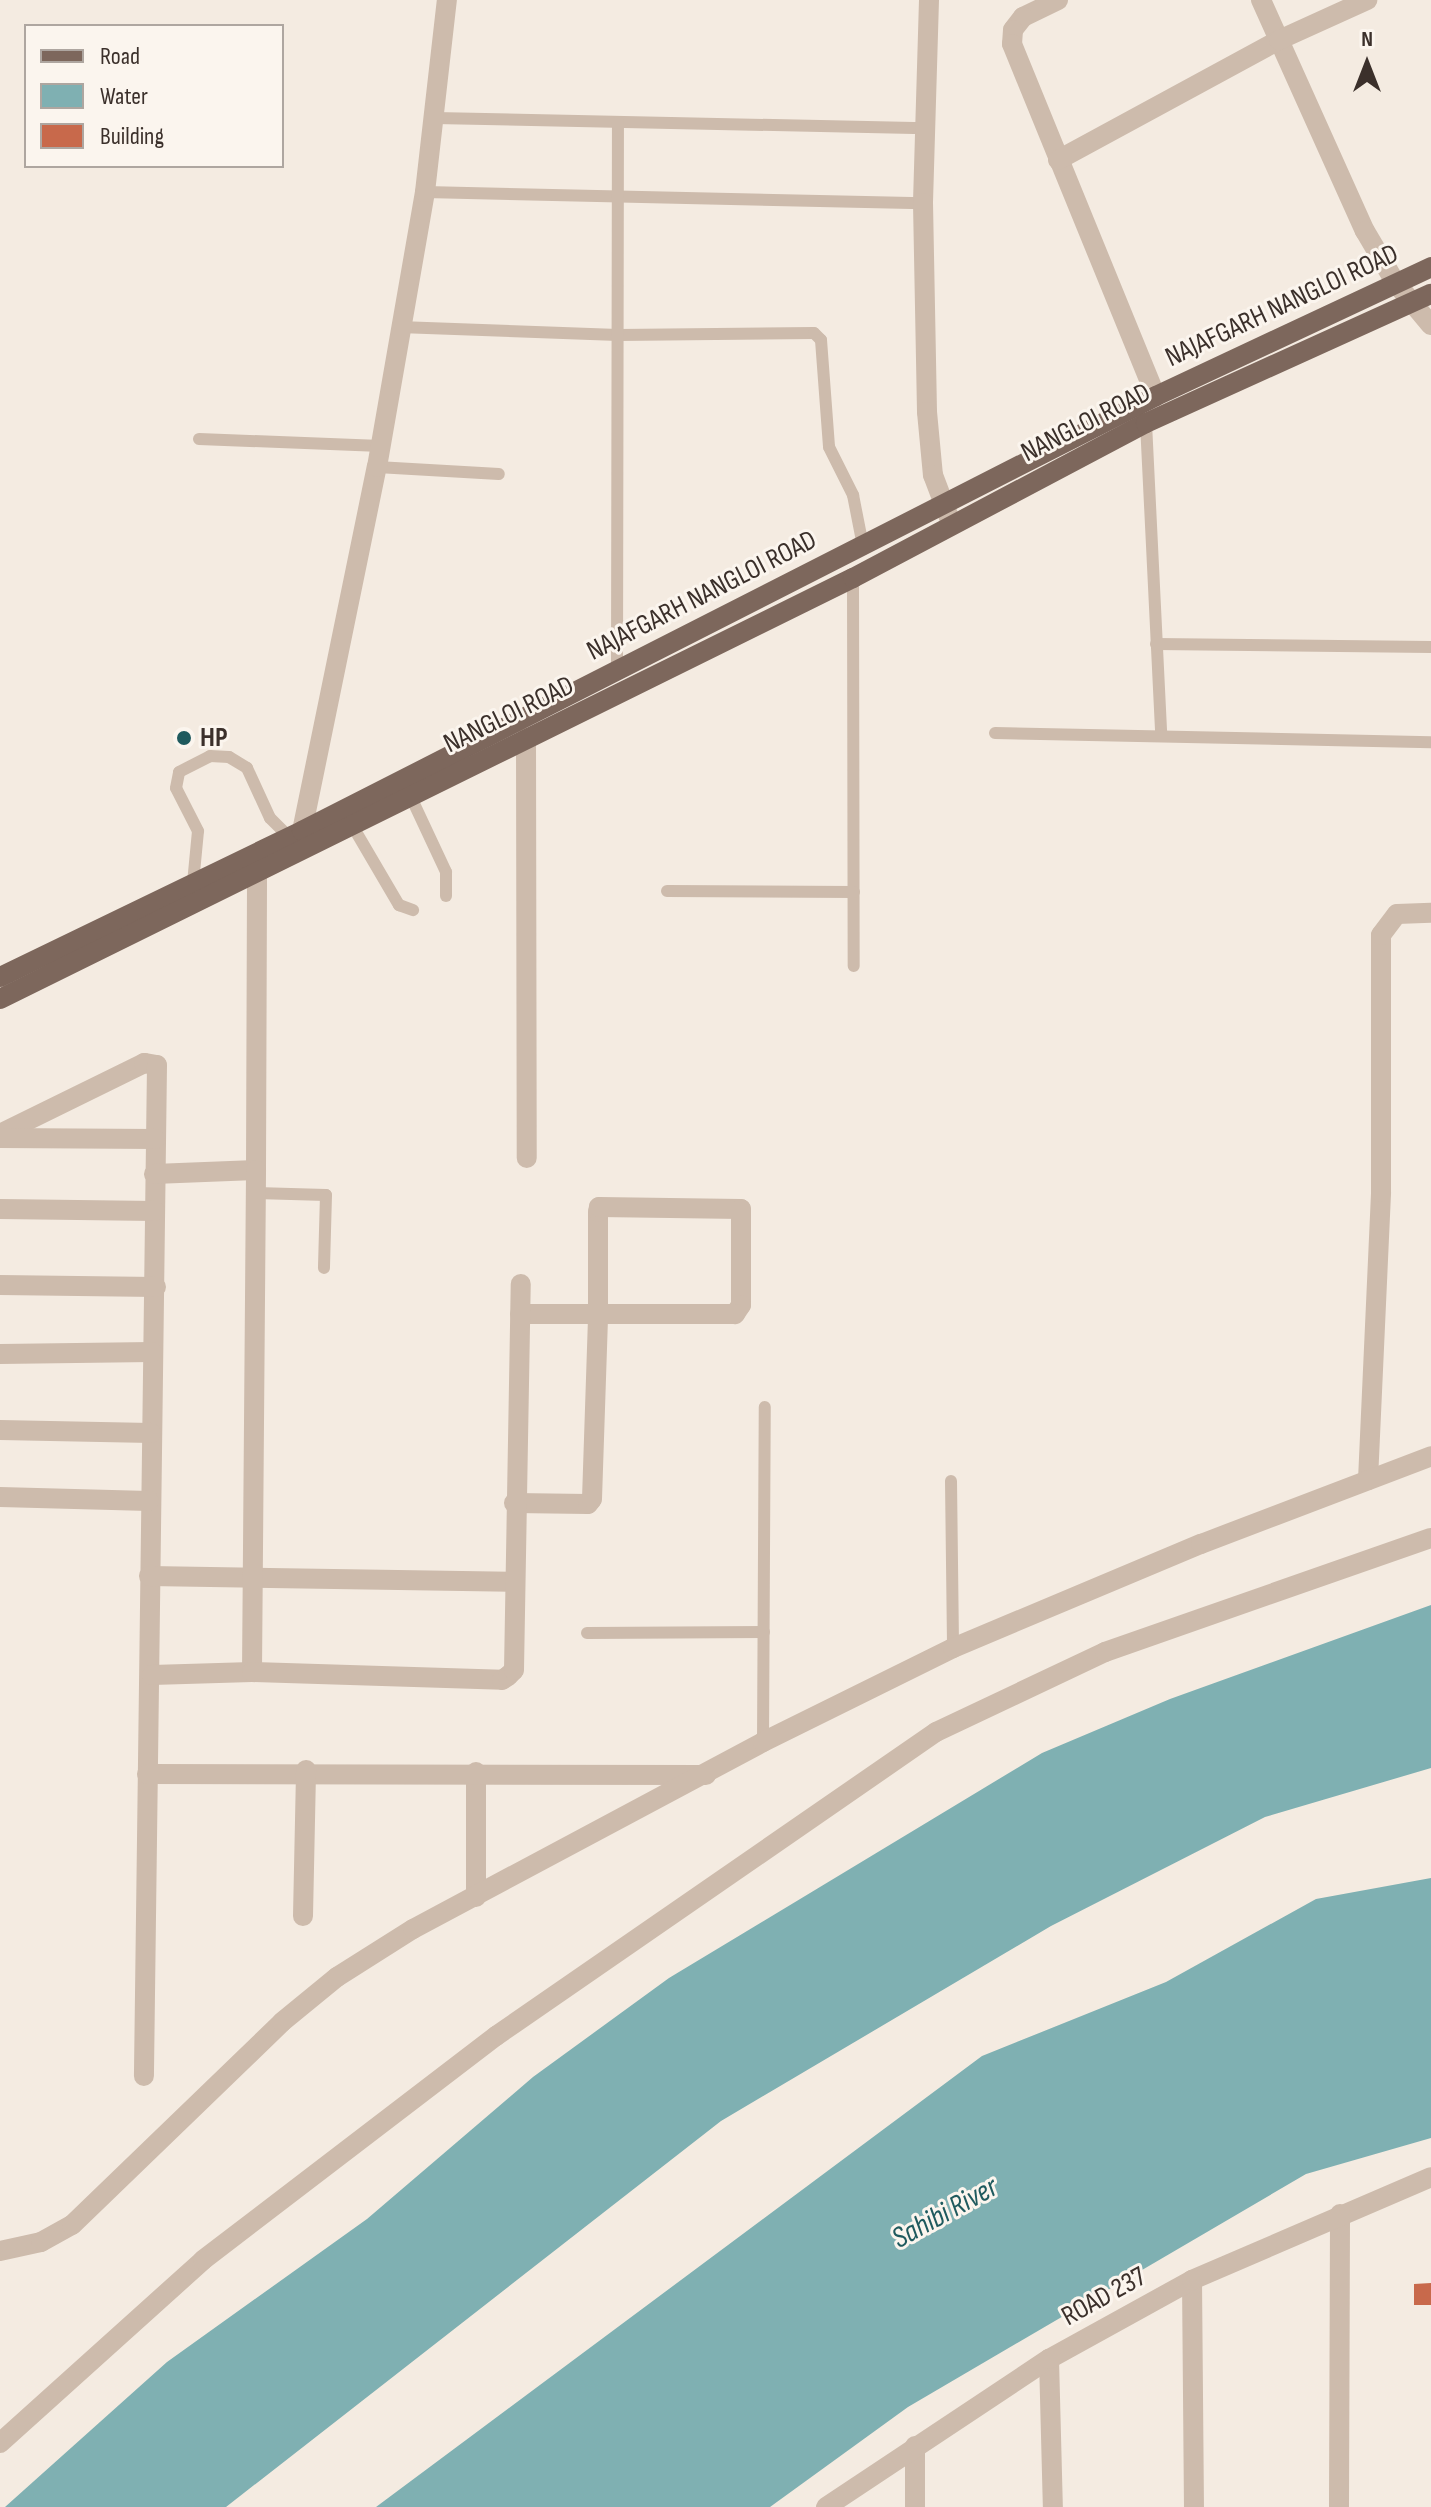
<!DOCTYPE html>
<style>
body{margin:0}
#map{position:relative;width:1431px;height:2507px;overflow:hidden;background:#f4ebe1;font-family:"Sofia Sans Condensed",sans-serif}
div>[style]{position:absolute}
[style*='--x']{left:calc(var(--x)*1px);top:calc(var(--y)*1px);width:calc(var(--w)*1px);rotate:calc(var(--a)*1deg)}
.water>*{inset:0;background:#7fb0b2}
.building>*{inset:0;background:#c8694b}
.service>*{height:12px;margin:-6px;padding:0 6px;transform-origin:6px;border-radius:6px;background:#cdbbac}
.minor>*{height:20px;margin:-10px;padding:0 10px;transform-origin:10px;border-radius:10px;background:#cdbbac}
.tertiary>*{height:20px;margin:-10px;padding:0 10px;transform-origin:10px;border-radius:10px;background:#cdbbac}
.primary>*{height:20px;margin:-10px;padding:0 10px;transform-origin:10px;border-radius:10px;background:#7d675c}
.dots>*{width:22px;height:22px;translate:-50% -50%;box-sizing:border-box;border:4px solid #fbf5ee;border-radius:50%}
span{translate:-50% -50%;white-space:nowrap;text-align:center;line-height:1.15;-webkit-text-stroke:6px #fbf5ee;paint-order:stroke}
.street-label{font-size:28px;color:#3b302b}
.poi-label{font-size:28px;color:#3b302b;font-weight:700}
.left{translate:0 -50%;text-align:left}
.water-label{font-size:30px;color:#1f5a5e;font-style:italic}
.legend{position:absolute;left:24px;top:24px;width:260px;height:144px;box-sizing:border-box;background:#fbf5ee;border:2px solid #aea6a0;margin:0;padding:10px 14px;list-style:none;font-size:24px;color:#3b302b}
.legend li{display:flex;align-items:center;gap:16px;height:40px}
.legend b{width:40px;border:2px solid #aea6a0}
.north{position:absolute;left:1327px;top:24px;width:80px;height:80px;-webkit-text-stroke:6px #fbf5ee;paint-order:stroke;rotate:0deg;font-size:22px;font-weight:700;line-height:32px;text-align:center;color:#3b302b}
.north::after{content:'';display:block;margin:auto;width:28px;height:36px;background:#3b302b;clip-path:polygon(50% 0,100% 100%,50% 72%,0 100%)}
</style>
<div id="map">
<div class="water">
<div style="clip-path:polygon(1431px 1605px,1431px 1768px,1265px 1817px,1051px 1926px,721px 2121px,226px 2507px,5px 2507px,167px 2362px,367px 2219px,533px 2077px,669px 1978px,1042px 1753px,1170px 1699px)"></div>
<div style="clip-path:polygon(1431px 1878px,1431px 2138px,1306px 2174px,908px 2407px,770px 2507px,376px 2507px,982px 2056px,1166px 1982px,1316px 1899px)"></div>
</div>
<div class="building">
<div style="clip-path:polygon(1431px 2283px,1431px 2305px,1414px 2305px,1414px 2284px)"></div>
</div>
<div class="service">
<div style="--x:435;--y:118;--w:491;--a:1.2"></div>
<div style="--x:425;--y:192;--w:498;--a:1.3"></div>
<div style="--x:399;--y:327;--w:219;--a:2.1"></div>
<div style="--x:618;--y:335;--w:196;--a:-0.6"></div>
<div style="--x:814;--y:333;--w:10;--a:45"></div>
<div style="--x:821;--y:340;--w:107;--a:85.7"></div>
<div style="--x:829;--y:447;--w:54;--a:63.4"></div>
<div style="--x:853;--y:495;--w:52;--a:78.9"></div>
<div style="--x:1146;--y:423;--w:311;--a:87.2"></div>
<div style="--x:199;--y:439;--w:182;--a:2.2"></div>
<div style="--x:377;--y:467;--w:122;--a:3.3"></div>
<div style="--x:853;--y:578;--w:388;--a:89.9"></div>
<div style="--x:1156;--y:644;--w:275;--a:0.6"></div>
<div style="--x:617;--y:669;--w:547;--a:-89.9"></div>
<div style="--x:995;--y:733;--w:436;--a:1.2"></div>
<div style="--x:410;--y:795;--w:85;--a:64.9"></div>
<div style="--x:446;--y:872;--w:24;--a:90"></div>
<div style="--x:352;--y:825;--w:93;--a:59.6"></div>
<div style="--x:399;--y:905;--w:15;--a:20"></div>
<div style="--x:193;--y:883;--w:52;--a:-84.5"></div>
<div style="--x:198;--y:831;--w:48;--a:-117.1"></div>
<div style="--x:176;--y:788;--w:16;--a:-79"></div>
<div style="--x:179;--y:772;--w:35;--a:-27"></div>
<div style="--x:210;--y:756;--w:19;--a:3"></div>
<div style="--x:229;--y:757;--w:21;--a:31"></div>
<div style="--x:247;--y:768;--w:55;--a:65.3"></div>
<div style="--x:270;--y:818;--w:27;--a:45"></div>
<div style="--x:667;--y:891;--w:187;--a:0.3"></div>
<div style="--x:256;--y:1193;--w:70;--a:1.6"></div>
<div style="--x:326;--y:1195;--w:73;--a:91.6"></div>
<div style="--x:951;--y:1481;--w:167;--a:89.3"></div>
<div style="--x:587;--y:1633;--w:177;--a:-0.3"></div>
<div style="--x:763;--y:1742;--w:335;--a:-89.7"></div>
</div>
<div class="minor">
<div style="--x:929;--y:0;--w:203;--a:91.7"></div>
<div style="--x:923;--y:203;--w:209;--a:88.9"></div>
<div style="--x:927;--y:412;--w:63;--a:84.6"></div>
<div style="--x:933;--y:475;--w:48;--a:69.3"></div>
<div style="--x:1058;--y:0;--w:39;--a:154"></div>
<div style="--x:1023;--y:17;--w:16;--a:128"></div>
<div style="--x:1013;--y:30;--w:14;--a:94"></div>
<div style="--x:1012;--y:44;--w:380;--a:67.8"></div>
<div style="--x:1261;--y:0;--w:253;--a:65.8"></div>
<div style="--x:1365;--y:231;--w:59;--a:59.5"></div>
<div style="--x:1395;--y:282;--w:56;--a:50.1"></div>
<div style="--x:1058;--y:160;--w:251;--a:-28.5"></div>
<div style="--x:1279;--y:40;--w:97;--a:-24.4"></div>
<div style="--x:526;--y:738;--w:420;--a:89.9"></div>
<div style="--x:308;--y:844;--w:14;--a:-115"></div>
<div style="--x:302;--y:831;--w:372;--a:-78.4"></div>
<div style="--x:377;--y:467;--w:279;--a:-80.1"></div>
<div style="--x:425;--y:192;--w:193;--a:-83.5"></div>
<div style="--x:0;--y:1134;--w:161;--a:-26.2"></div>
<div style="--x:144;--y:1063;--w:13;--a:9"></div>
<div style="--x:157;--y:1065;--w:1011;--a:90.74"></div>
<div style="--x:0;--y:1138;--w:155;--a:0.4"></div>
<div style="--x:154;--y:1174;--w:102;--a:-2.2"></div>
<div style="--x:256;--y:1170;--w:295;--a:-89.8"></div>
<div style="--x:0;--y:1209;--w:155;--a:0.7"></div>
<div style="--x:0;--y:1285;--w:156;--a:0.7"></div>
<div style="--x:0;--y:1354;--w:152;--a:-0.8"></div>
<div style="--x:0;--y:1430;--w:151;--a:1.1"></div>
<div style="--x:1368;--y:1480;--w:288;--a:-87.4"></div>
<div style="--x:1381;--y:1192;--w:257;--a:-90"></div>
<div style="--x:1381;--y:935;--w:26;--a:-53"></div>
<div style="--x:1397;--y:914;--w:34;--a:-2"></div>
<div style="--x:0;--y:1497;--w:149;--a:1.5"></div>
<div style="--x:514;--y:1503;--w:74;--a:0.8"></div>
<div style="--x:588;--y:1504;--w:6;--a:-51"></div>
<div style="--x:592;--y:1499;--w:185;--a:-88.1"></div>
<div style="--x:598;--y:1314;--w:102;--a:-90"></div>
<div style="--x:598;--y:1212;--w:5;--a:-79"></div>
<div style="--x:599;--y:1207;--w:142;--a:0.8"></div>
<div style="--x:741;--y:1209;--w:96;--a:90"></div>
<div style="--x:741;--y:1305;--w:11;--a:124"></div>
<div style="--x:735;--y:1314;--w:215;--a:180"></div>
<div style="--x:149;--y:1576;--w:363;--a:0.9"></div>
<div style="--x:252;--y:1672;--w:502;--a:-89.54"></div>
<div style="--x:152;--y:1675;--w:100;--a:-1.7"></div>
<div style="--x:252;--y:1672;--w:250;--a:1.8"></div>
<div style="--x:502;--y:1680;--w:7;--a:-34"></div>
<div style="--x:508;--y:1676;--w:8;--a:-45"></div>
<div style="--x:514;--y:1670;--w:386;--a:-89"></div>
<div style="--x:476;--y:1772;--w:125;--a:90"></div>
<div style="--x:147;--y:1774;--w:559;--a:0.1"></div>
<div style="--x:303;--y:1916;--w:146;--a:-88.8"></div>
<div style="--x:1192;--y:2280;--w:227;--a:89.5"></div>
<div style="--x:1049;--y:2359;--w:148;--a:88.5"></div>
<div style="--x:915;--y:2446;--w:61;--a:90"></div>
<div style="--x:1339;--y:2507;--w:293;--a:-89.8"></div>
</div>
<div class="tertiary">
<div style="--x:0;--y:2251;--w:42;--a:-12.4"></div>
<div style="--x:41;--y:2242;--w:35;--a:-29"></div>
<div style="--x:72;--y:2225;--w:292;--a:-44"></div>
<div style="--x:282;--y:2022;--w:71;--a:-39.3"></div>
<div style="--x:337;--y:1977;--w:90;--a:-32.3"></div>
<div style="--x:413;--y:1929;--w:397;--a:-28.1"></div>
<div style="--x:763;--y:1742;--w:212;--a:-26.3"></div>
<div style="--x:953;--y:1648;--w:269;--a:-22.8"></div>
<div style="--x:1201;--y:1544;--w:246;--a:-20.9"></div>
<div style="--x:0;--y:2443;--w:273;--a:-42"></div>
<div style="--x:203;--y:2260;--w:369;--a:-37.4"></div>
<div style="--x:496;--y:2036;--w:535;--a:-34.64"></div>
<div style="--x:936;--y:1732;--w:187;--a:-25.3"></div>
<div style="--x:1105;--y:1652;--w:345;--a:-19.3"></div>
<div style="--x:826;--y:2507;--w:268;--a:-33.6"></div>
<div style="--x:1049;--y:2359;--w:163;--a:-28.9"></div>
<div style="--x:1192;--y:2280;--w:260;--a:-23.3"></div>
</div>
<div class="primary">
<div style="--x:0;--y:977;--w:335;--a:-25.8"></div>
<div style="--x:302;--y:831;--w:958;--a:-26.99"></div>
<div style="--x:1156;--y:396;--w:304;--a:-25.1"></div>
<div style="--x:0;--y:999;--w:951;--a:-26.27"></div>
<div style="--x:853;--y:578;--w:331;--a:-27.9"></div>
<div style="--x:1146;--y:423;--w:313;--a:-24.4"></div>
</div>
<div class="dots">
<div style="left:184px;top:738px;background:#1f5a5e"></div>
</div>
<div class="street-label">
<span style="left:1282px;top:306px;rotate:-25deg">NAJAFGARH NANGLOI ROAD</span>
<span style="left:1086px;top:423px;rotate:-27deg">NANGLOI ROAD</span>
<span style="left:702px;top:596px;rotate:-27deg">NAJAFGARH NANGLOI ROAD</span>
<span style="left:509px;top:715px;rotate:-26deg">NANGLOI ROAD</span>
<span style="left:1104px;top:2297px;rotate:-29deg">ROAD 237</span>
</div>
<div class="poi-label">
<span class="left" style="left:200px;top:738px">HP</span>
</div>
<div class="water-label">
<span style="left:945px;top:2213px;rotate:-29deg">Sahibi River</span>
</div>
<ul class="legend">
<li><b style="height:10px;background:#7d675c"></b>Road</li>
<li><b style="height:22px;background:#7fb0b2"></b>Water</li>
<li><b style="height:22px;background:#c8694b"></b>Building</li>
</ul>
<div class="north">N</div>
</div>
